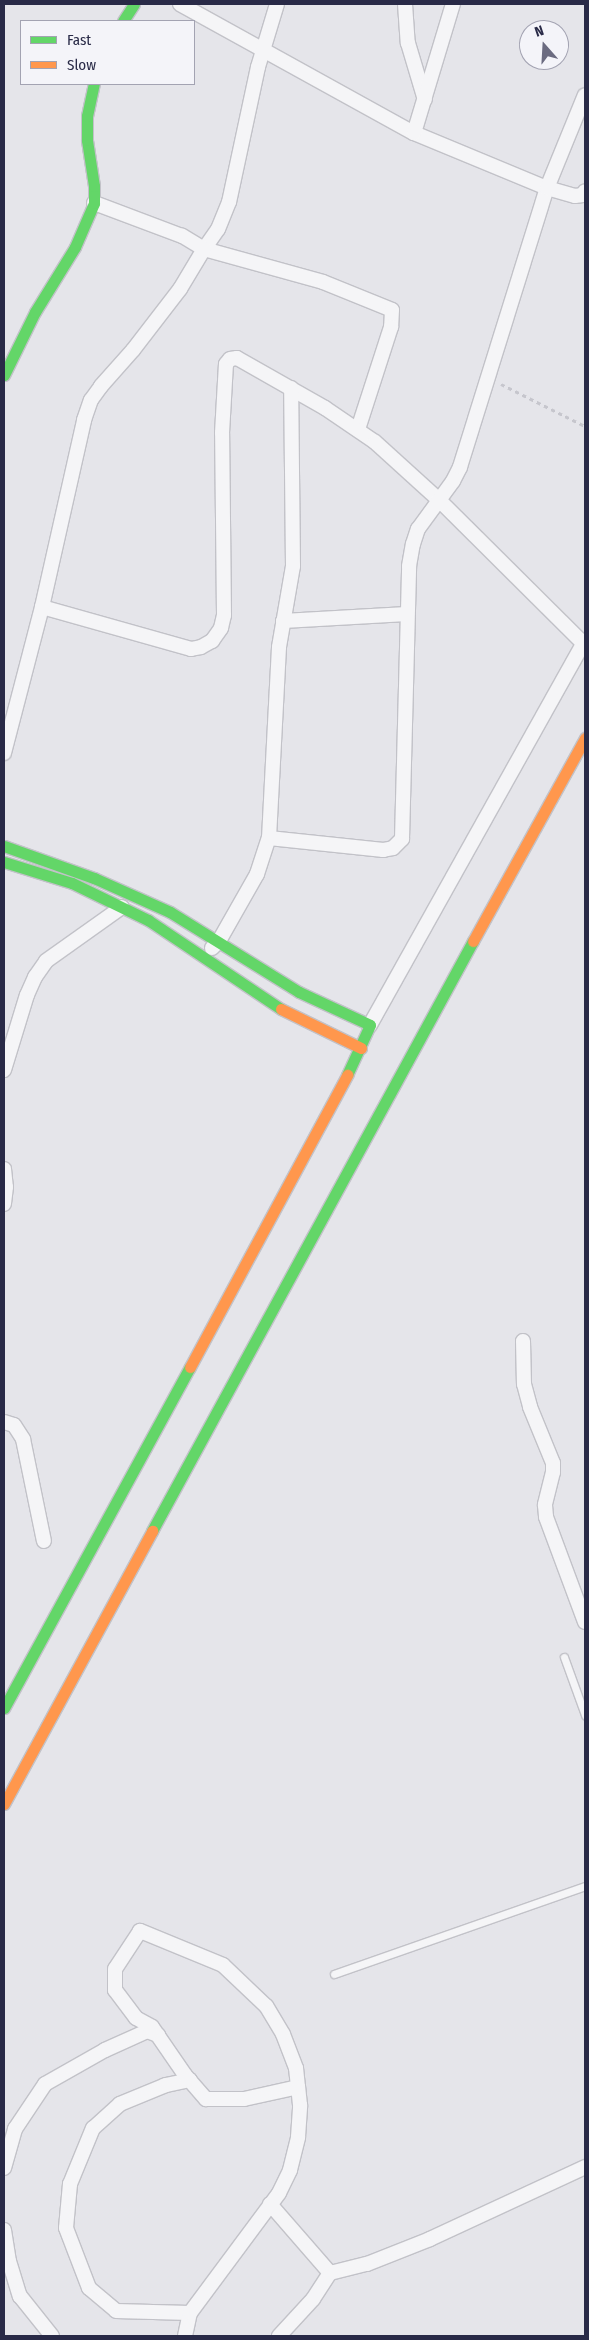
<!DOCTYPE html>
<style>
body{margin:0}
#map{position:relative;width:589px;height:2340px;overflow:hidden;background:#e5e5ea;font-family:"Fira Sans Condensed",sans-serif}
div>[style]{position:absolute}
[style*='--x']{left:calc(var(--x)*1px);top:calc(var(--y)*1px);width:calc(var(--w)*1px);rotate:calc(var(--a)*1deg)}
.path>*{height:3px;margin-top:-1.5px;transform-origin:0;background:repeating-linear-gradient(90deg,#c6c6cd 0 4px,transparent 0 8px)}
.roads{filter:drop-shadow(1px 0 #c2c2c8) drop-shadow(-1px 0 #c2c2c8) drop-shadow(0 1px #c2c2c8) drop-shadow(0 -1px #c2c2c8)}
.lane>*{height:7px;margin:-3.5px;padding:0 3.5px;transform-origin:3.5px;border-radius:3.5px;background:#f5f5f7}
.street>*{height:14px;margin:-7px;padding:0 7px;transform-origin:7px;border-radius:7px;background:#f5f5f7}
.fast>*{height:11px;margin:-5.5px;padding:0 5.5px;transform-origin:5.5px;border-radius:5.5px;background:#63d668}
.slow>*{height:11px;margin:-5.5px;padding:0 5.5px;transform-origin:5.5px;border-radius:5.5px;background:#ff974d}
span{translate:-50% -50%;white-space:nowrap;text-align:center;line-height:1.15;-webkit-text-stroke:5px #f4f4f9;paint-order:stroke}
.frame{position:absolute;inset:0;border:5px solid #292a47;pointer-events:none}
.legend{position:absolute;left:20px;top:20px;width:175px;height:65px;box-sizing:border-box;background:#f4f4f9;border:1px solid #a3a3b2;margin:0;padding:6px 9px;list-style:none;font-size:15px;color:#292a47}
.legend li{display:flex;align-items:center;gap:10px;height:25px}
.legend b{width:25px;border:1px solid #a3a3b2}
.north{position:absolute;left:519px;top:20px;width:50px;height:50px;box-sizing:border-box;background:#f4f4f9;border:1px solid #a3a3b2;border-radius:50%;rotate:341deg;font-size:14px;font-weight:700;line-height:20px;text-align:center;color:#292a47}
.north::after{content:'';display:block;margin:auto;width:18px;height:22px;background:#6b6b80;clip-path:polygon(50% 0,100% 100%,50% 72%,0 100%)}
</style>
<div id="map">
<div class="path">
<div style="--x:501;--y:384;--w:94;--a:26.6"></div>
</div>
<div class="roads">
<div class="lane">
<div style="--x:564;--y:1657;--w:62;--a:70.1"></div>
<div style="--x:334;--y:1974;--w:266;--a:-19.3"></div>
</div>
<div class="street">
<div style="--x:180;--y:4;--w:267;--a:28.9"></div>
<div style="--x:414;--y:133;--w:144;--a:22.5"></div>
<div style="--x:547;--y:188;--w:29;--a:16"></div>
<div style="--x:575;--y:196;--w:8;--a:-7"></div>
<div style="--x:583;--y:195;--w:4;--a:-63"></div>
<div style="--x:277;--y:4;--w:66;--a:106.8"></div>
<div style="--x:258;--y:67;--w:138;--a:102.1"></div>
<div style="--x:229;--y:202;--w:29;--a:112"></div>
<div style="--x:218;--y:229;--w:24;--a:125"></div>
<div style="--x:204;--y:249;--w:123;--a:15.5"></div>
<div style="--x:323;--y:282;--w:74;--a:22.1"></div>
<div style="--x:392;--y:310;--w:17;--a:93"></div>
<div style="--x:391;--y:327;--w:107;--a:107.9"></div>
<div style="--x:405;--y:4;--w:39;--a:86"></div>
<div style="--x:408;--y:43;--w:59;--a:73.4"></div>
<div style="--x:414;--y:133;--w:135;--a:-73.2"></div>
<div style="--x:42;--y:607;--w:155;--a:15.7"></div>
<div style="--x:191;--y:649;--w:10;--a:-11"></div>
<div style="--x:201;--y:647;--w:13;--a:-29"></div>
<div style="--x:212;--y:641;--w:16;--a:-55"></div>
<div style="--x:221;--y:628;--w:13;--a:-77"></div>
<div style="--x:224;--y:615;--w:182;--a:-90.6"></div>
<div style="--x:222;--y:433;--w:69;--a:-86.7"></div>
<div style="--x:226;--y:364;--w:6;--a:-51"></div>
<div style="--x:230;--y:359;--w:7;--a:-8"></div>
<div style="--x:237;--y:358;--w:101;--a:29.6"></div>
<div style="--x:325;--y:408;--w:60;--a:34.2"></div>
<div style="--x:375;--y:442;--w:86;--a:42.2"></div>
<div style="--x:439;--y:500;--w:204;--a:44.8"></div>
<div style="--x:283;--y:621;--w:124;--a:-3.2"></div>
<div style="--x:4;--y:753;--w:151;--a:-75.4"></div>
<div style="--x:42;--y:607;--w:192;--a:-77.3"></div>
<div style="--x:84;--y:420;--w:21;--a:-71"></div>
<div style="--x:91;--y:400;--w:17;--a:-54"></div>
<div style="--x:101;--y:386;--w:48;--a:-48.4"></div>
<div style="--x:133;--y:350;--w:77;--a:-52.4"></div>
<div style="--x:180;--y:289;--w:47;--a:-59"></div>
<div style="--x:204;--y:249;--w:26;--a:-149"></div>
<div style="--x:182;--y:236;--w:94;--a:-159.4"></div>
<div style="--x:269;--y:838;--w:115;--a:6"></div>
<div style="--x:383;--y:850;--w:10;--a:-11"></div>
<div style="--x:393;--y:848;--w:13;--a:-45"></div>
<div style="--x:402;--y:839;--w:273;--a:-88.5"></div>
<div style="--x:409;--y:566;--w:22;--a:-80"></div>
<div style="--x:413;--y:544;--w:16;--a:-72"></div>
<div style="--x:418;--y:529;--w:59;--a:-53.9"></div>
<div style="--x:453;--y:481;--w:16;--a:-63"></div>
<div style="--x:460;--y:467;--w:292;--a:-72.7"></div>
<div style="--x:547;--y:188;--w:100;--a:-67.8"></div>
<div style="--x:212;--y:948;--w:10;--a:-45"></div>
<div style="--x:219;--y:941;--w:77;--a:-60.4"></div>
<div style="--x:257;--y:874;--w:38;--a:-72"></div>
<div style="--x:269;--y:838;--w:191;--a:-87"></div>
<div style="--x:279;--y:647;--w:82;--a:-80.2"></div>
<div style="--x:293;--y:566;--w:178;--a:-90.6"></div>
<div style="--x:370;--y:1025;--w:440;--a:-60.8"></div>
<div style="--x:4;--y:1070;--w:78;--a:-73"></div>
<div style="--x:27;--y:995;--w:20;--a:-66"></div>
<div style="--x:35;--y:977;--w:19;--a:-55"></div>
<div style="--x:46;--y:961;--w:93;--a:-35.4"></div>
<div style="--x:4;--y:1169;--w:18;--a:84"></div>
<div style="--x:6;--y:1187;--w:17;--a:97"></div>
<div style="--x:523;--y:1341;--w:43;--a:88.7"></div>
<div style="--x:524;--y:1384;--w:24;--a:75"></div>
<div style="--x:530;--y:1407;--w:61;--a:67.7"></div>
<div style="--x:553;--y:1463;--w:9;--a:90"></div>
<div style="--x:553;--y:1472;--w:34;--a:104"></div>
<div style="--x:545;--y:1505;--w:12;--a:85"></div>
<div style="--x:546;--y:1517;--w:112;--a:69.6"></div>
<div style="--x:4;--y:1422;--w:10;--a:17"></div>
<div style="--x:14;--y:1425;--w:17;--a:57"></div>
<div style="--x:23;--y:1439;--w:104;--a:78.4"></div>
<div style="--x:190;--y:2080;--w:25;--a:168"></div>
<div style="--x:166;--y:2085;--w:50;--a:157.6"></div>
<div style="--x:120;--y:2104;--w:36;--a:138"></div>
<div style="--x:93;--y:2128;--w:61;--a:112.3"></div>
<div style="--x:70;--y:2184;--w:44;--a:95.2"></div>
<div style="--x:66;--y:2228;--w:64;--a:69"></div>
<div style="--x:89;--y:2288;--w:35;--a:40"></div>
<div style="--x:116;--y:2311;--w:74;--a:1.5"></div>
<div style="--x:4;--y:2168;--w:41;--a:-74.2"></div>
<div style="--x:15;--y:2129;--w:54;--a:-56.3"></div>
<div style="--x:45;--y:2084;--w:69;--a:-29.5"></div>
<div style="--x:105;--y:2050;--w:46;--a:-24.3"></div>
<div style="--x:147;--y:2031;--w:12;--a:20"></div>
<div style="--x:270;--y:2204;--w:91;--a:49"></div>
<div style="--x:4;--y:2230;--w:31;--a:81"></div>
<div style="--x:9;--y:2261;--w:37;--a:73"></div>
<div style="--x:20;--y:2296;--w:51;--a:51.3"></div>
<div style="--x:185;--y:2336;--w:24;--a:-78"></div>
<div style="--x:190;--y:2313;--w:149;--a:-53.4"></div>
<div style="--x:279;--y:2193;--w:25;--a:-64"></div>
<div style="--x:290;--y:2170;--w:34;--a:-76"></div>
<div style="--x:298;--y:2137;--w:32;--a:-86"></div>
<div style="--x:300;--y:2105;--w:18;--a:-96"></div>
<div style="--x:298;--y:2087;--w:19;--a:-96"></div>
<div style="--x:296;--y:2068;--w:36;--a:-111"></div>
<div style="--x:283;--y:2034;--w:33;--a:-121"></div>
<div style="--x:266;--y:2006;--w:59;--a:-136.4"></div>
<div style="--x:223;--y:1965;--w:90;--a:-157.7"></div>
<div style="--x:140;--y:1931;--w:45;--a:123.3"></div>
<div style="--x:115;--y:1969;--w:21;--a:90"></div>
<div style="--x:115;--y:1990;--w:35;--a:53"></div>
<div style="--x:136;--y:2018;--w:18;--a:29"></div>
<div style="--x:152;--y:2027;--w:58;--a:55.5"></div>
<div style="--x:185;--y:2075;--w:32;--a:49"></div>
<div style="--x:206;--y:2099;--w:38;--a:0"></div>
<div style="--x:244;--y:2099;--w:55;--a:-12.5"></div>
<div style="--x:279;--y:2336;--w:50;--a:-47.4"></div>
<div style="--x:313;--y:2299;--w:31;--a:-57"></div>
<div style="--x:330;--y:2273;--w:38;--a:-14"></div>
<div style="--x:367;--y:2264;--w:68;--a:-21.6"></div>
<div style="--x:430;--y:2239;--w:171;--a:-24.9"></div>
</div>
<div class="fast">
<div style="--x:123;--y:21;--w:20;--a:-57"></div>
<div style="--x:4;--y:375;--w:70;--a:-63.8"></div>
<div style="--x:35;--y:312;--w:76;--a:-58.4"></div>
<div style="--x:75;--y:247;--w:48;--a:-66.6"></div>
<div style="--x:94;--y:203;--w:17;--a:-90"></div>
<div style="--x:94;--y:186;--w:47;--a:-98.7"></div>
<div style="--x:87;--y:140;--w:24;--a:-90"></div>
<div style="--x:87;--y:116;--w:33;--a:-78"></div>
<div style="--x:4;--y:846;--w:96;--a:19.6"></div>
<div style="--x:94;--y:878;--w:83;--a:24.1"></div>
<div style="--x:170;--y:912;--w:152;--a:31.8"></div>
<div style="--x:299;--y:992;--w:78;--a:24.9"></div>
<div style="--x:370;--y:1025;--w:55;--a:114.7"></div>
<div style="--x:4;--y:862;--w:71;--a:17.2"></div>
<div style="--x:72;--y:883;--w:85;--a:26"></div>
<div style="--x:148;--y:920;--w:160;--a:33.8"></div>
<div style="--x:152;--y:1531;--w:672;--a:-61.45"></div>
<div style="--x:4;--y:1708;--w:388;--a:-61.4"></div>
</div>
<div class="slow">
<div style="--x:473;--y:941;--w:232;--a:-61.1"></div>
<div style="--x:281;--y:1009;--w:89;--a:26"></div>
<div style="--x:190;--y:1367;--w:332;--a:-61.7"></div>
<div style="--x:4;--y:1804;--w:311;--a:-61.5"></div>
</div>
</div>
<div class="frame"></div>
<ul class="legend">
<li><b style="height:6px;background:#63d668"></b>Fast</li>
<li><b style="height:6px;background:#ff974d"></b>Slow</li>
</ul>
<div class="north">N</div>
</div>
